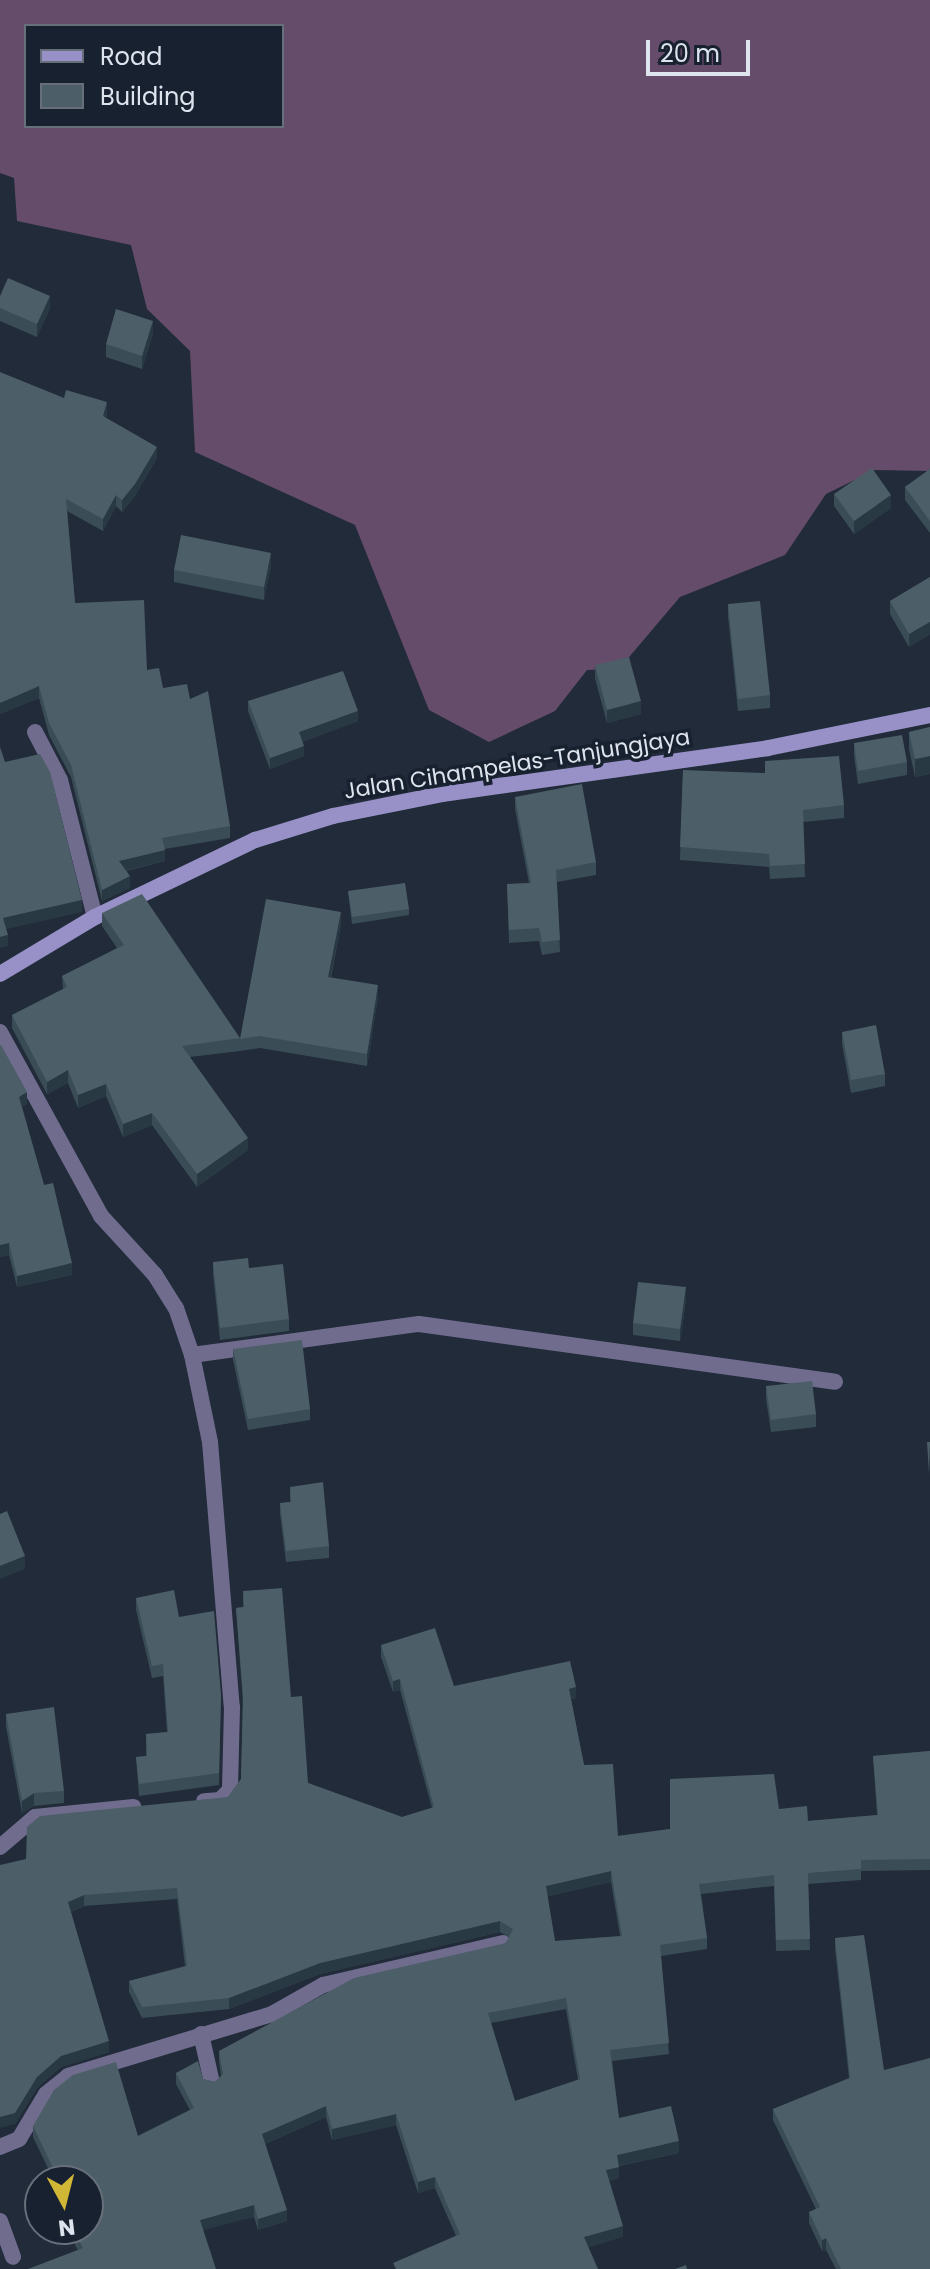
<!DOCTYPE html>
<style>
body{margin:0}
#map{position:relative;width:930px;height:2269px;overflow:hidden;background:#212b39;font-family:Poppins,sans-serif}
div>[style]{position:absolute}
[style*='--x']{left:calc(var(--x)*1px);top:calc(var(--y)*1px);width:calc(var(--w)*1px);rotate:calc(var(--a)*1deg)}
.forest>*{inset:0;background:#654c6a}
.street>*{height:16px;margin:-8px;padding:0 8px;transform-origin:8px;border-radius:8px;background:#706c8e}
.secondary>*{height:16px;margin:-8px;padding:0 8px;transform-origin:8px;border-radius:8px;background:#9791c7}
.wall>*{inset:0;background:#3a4d56}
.shaded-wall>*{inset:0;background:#293944}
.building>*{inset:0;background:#4c5e67}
span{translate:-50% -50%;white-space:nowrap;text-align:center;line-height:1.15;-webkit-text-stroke:7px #18212f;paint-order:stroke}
.street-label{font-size:22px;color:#dee4ee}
.legend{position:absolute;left:24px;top:24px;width:260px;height:104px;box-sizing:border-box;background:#18212f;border:2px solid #676f7b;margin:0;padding:10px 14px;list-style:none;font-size:24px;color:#dee4ee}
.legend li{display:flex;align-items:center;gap:16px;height:40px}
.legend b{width:40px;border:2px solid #676f7b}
.north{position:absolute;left:24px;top:2165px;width:80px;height:80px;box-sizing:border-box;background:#18212f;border:2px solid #676f7b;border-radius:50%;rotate:173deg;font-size:22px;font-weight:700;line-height:32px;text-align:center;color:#dee4ee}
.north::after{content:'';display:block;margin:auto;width:28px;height:36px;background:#d0b736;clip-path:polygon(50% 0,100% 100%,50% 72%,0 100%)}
.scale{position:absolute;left:646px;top:40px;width:104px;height:36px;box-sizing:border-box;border:4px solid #dee4ee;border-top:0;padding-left:10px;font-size:24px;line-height:28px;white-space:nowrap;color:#dee4ee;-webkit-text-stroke:6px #18212f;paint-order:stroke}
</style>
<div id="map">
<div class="forest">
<div style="clip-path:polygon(evenodd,0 0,930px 0,930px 471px,875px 470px,826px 494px,785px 555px,680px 597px,619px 669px,587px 670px,555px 711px,489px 742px,429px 710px,355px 525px,195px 452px,190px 351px,147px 309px,131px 245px,17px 221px,14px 178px,0 173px,0 0,26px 26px,282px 26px,282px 126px,26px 126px,26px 26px)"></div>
</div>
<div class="street">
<div style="--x:35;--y:732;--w:54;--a:62.5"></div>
<div style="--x:60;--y:780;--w:141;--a:75.7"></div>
<div style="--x:0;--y:1032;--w:210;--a:61.2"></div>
<div style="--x:101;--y:1216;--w:80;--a:47.5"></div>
<div style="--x:155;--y:1275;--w:39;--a:58"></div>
<div style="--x:176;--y:1308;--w:50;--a:71.2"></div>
<div style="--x:192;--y:1355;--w:89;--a:78.3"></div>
<div style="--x:210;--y:1442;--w:266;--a:85.3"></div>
<div style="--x:232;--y:1707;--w:83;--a:91.4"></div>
<div style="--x:230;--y:1790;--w:14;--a:135"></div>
<div style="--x:220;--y:1800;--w:16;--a:176"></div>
<div style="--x:192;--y:1355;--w:229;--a:-7.8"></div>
<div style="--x:419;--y:1324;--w:420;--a:7.9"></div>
<div style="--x:0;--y:1847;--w:46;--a:-40.6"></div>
<div style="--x:35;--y:1817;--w:99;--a:-5.8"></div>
<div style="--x:201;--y:2034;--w:50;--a:77.3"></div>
<div style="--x:0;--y:2147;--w:21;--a:-23"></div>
<div style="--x:19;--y:2139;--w:52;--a:-59"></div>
<div style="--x:46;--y:2094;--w:28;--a:-39"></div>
<div style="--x:68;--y:2076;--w:213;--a:-16.9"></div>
<div style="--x:272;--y:2014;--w:59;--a:-29.6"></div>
<div style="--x:323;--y:1985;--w:185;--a:-13.1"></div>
<div style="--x:0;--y:2221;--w:38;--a:70"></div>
</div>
<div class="secondary">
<div style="--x:0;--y:974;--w:111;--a:-31"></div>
<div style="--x:95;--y:917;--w:178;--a:-25.7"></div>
<div style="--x:255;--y:840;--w:82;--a:-17.1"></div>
<div style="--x:333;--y:816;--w:111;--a:-11.4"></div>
<div style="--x:442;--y:794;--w:329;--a:-8"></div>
<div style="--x:768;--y:748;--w:165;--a:-11.5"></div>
</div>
<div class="wall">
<div style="clip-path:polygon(0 296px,50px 308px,37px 337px,0 321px)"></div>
<div style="clip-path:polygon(153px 334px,142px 369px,106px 357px,106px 344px)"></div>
<div style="clip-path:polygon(64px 398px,107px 414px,106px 418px,157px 458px,135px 496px,122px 512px,116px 506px,103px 531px,67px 511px,75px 603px,147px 670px,163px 688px,190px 699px,230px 826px,230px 838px,165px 849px,165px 861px,126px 871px,130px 888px,102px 901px,71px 777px,49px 735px,39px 698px,0 714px)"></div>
<div style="clip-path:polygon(930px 469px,930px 533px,905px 500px,905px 487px)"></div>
<div style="clip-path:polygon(834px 494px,891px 508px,854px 534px,834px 506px)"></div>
<div style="clip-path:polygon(271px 566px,264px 600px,174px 582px,174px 570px)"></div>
<div style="clip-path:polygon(930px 577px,909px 647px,890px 614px,890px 601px)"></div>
<div style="clip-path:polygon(728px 604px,770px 695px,770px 708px,738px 711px,728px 617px)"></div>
<div style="clip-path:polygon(595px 665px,641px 714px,607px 723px,595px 678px)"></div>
<div style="clip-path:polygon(248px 701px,358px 721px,302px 742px,304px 756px,270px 769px,248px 711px)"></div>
<div style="clip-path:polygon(930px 727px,930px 774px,915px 777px,909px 749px,909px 732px)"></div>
<div style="clip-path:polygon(854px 743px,907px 762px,907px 775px,858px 784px,854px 756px)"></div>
<div style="clip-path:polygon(683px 770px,844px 805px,844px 818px,803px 822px,805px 877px,770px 879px,769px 867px,680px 860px)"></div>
<div style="clip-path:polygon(515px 797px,596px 862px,596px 875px,557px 882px,560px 952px,542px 955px,539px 941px,509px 943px,507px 884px,529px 883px,515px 809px)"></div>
<div style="clip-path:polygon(348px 891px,409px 909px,409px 915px,352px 924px)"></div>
<div style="clip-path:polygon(102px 913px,240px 1038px,240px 1051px,190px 1057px,248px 1150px,197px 1187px,152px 1125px,123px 1137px,106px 1096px,78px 1108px,68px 1083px,47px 1094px,12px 1028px,12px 1015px,63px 989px,62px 976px,117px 948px,102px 926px)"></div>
<div style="clip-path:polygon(341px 924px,331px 978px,378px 997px,367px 1066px,260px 1048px,240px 1051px,240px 1039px)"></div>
<div style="clip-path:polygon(842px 1032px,885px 1074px,885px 1086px,851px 1093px,842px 1044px)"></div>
<div style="clip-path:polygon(0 1046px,27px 1104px,22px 1107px,44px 1185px,72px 1275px,17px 1287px,9px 1255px,0 1257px)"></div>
<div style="clip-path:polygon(213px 1262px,249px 1268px,289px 1319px,289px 1331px,220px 1340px,213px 1274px)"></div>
<div style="clip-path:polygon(686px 1300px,680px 1341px,633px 1335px,633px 1323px)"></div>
<div style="clip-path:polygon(233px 1349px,310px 1409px,310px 1420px,248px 1430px,233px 1360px)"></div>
<div style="clip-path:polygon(766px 1386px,816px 1414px,816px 1427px,771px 1432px,766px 1399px)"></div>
<div style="clip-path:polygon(290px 1487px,329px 1546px,329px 1558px,286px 1562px,280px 1514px,280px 1503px,290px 1502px)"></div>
<div style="clip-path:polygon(evenodd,243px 1591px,291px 1697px,308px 1783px,402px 1817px,432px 1808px,400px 1690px,393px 1692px,381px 1657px,381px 1645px,454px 1686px,576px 1698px,571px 1699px,584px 1765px,618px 1836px,670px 1829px,779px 1809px,808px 1821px,877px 1815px,873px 1756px,930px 1751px,930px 1870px,861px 1871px,861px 1880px,808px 1884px,810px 1950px,776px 1951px,774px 1886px,701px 1894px,707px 1938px,707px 1949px,661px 1956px,669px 2054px,612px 2061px,619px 2118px,679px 2153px,619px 2166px,619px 2178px,609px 2181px,623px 2237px,456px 2236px,435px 2188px,418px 2193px,396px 2125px,332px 2140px,326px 2117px,265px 2144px,287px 2221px,258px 2230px,254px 2217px,78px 2250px,75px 2245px,75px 2234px,79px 2232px,77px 2229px,88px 2229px,88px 2181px,54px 2181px,33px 2137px,33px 2126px,138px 2136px,190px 2110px,176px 2084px,176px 2073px,215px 2082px,221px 2076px,219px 2062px,219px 2051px,506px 1943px,509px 1937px,500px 1932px,320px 1974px,229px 2009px,142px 2018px,129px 1992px,129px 1981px,185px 1966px,177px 1899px,84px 1906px,71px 1912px,109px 2052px,61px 2067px,37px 2088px,15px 2124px,26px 1859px,228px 1797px,241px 1779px,243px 1704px,236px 1608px,243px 1607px,243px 1591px,611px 1882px,620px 1936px,555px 1941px,547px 1896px,611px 1882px,243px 1591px,566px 2009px,578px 2080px,515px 2101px,491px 2023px,566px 2009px)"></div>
<div style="clip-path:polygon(136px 1598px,179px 1617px,221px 1695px,219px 1785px,139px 1796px,136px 1757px,146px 1756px,146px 1734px,167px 1732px,163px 1676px,152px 1678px,136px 1610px)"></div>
<div style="clip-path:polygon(6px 1714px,64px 1791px,64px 1803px,34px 1806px,22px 1813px,6px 1727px)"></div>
<div style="clip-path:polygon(835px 1938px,884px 2070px,930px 2269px,836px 2269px,826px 2250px,822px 2251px,809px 2223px,809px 2212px,816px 2209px,773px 2120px,773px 2109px,849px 2078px,835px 1949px)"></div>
</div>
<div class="shaded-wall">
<div style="clip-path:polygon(50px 296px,50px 308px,37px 337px,37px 324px)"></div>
<div style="clip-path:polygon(153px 321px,153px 334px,142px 369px,142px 356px)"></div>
<div style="clip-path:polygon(107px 402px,107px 414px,103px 428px,103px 416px)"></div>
<div style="clip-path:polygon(157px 447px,157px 458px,135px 496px,122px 512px,122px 500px)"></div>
<div style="clip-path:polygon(116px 495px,116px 506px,103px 531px,103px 519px)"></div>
<div style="clip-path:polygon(891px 495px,891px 508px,854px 534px,854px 521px)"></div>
<div style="clip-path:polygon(271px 553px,271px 566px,264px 600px,264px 587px)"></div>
<div style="clip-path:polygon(930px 622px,930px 635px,909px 647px,909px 634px)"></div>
<div style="clip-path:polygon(39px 686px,39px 698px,0 714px,0 703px)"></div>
<div style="clip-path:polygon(641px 701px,641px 714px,607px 723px,607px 710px)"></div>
<div style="clip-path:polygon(358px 711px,358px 721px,299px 743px,299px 732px)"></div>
<div style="clip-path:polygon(304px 746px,304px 756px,270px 769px,270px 758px)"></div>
<div style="clip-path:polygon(930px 756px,930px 774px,915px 777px,915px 759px)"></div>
<div style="clip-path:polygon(165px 850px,165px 861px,119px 872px,119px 861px)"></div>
<div style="clip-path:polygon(130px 876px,130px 888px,102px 901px,102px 890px)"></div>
<div style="clip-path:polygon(82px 900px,82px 912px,3px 930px,3px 918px)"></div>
<div style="clip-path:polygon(341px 912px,341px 924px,328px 989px,328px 977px)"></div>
<div style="clip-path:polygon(8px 935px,8px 946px,0 948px,0 937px)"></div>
<div style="clip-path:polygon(378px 985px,378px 997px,367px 1066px,367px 1054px)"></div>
<div style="clip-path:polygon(68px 1070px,68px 1083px,47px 1094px,47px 1082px)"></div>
<div style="clip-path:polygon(106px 1084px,106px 1096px,78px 1108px,78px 1095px)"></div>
<div style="clip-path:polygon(27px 1092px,27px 1104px,19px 1109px,19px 1097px)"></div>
<div style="clip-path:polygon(152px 1113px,152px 1125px,123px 1137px,123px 1124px)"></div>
<div style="clip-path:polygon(248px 1138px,248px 1150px,197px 1187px,197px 1174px)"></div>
<div style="clip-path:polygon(9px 1243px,9px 1255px,0 1257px,0 1245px)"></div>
<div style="clip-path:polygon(72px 1263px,72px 1275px,17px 1287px,17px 1276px)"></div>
<div style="clip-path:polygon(686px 1287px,686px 1300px,680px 1341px,680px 1329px)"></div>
<div style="clip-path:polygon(25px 1556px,25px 1569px,0 1579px,0 1566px)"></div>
<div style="clip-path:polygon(400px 1679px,400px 1690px,393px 1692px,393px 1681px)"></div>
<div style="clip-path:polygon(576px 1687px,576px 1698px,569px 1700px,569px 1689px)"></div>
<div style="clip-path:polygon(34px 1793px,34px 1806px,22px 1813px,22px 1801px)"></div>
<div style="clip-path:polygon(611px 1871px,611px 1882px,546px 1897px,546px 1886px)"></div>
<div style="clip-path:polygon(84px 1895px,84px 1906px,68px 1913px,68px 1902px)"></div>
<div style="clip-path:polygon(500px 1921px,500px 1932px,320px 1974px,229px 2009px,229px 1998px,320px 1963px)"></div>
<div style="clip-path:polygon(109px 2041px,109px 2052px,61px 2067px,37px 2088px,15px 2124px,0 2128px,0 2117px,37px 2077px,61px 2056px)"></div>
<div style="clip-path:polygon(326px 2106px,326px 2117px,262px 2145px,262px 2134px)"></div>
<div style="clip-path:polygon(396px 2114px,396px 2125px,332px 2140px,332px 2129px)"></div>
<div style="clip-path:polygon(679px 2141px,679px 2153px,617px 2166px,617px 2155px)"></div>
<div style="clip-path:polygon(619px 2167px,619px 2178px,606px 2182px,606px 2170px)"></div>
<div style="clip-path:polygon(435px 2177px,435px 2188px,418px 2193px,418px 2182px)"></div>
<div style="clip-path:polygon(254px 2205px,254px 2217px,200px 2231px,200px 2220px)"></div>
<div style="clip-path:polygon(287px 2210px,287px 2221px,258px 2230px,258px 2219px)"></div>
<div style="clip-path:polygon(623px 2226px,623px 2237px,584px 2249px,584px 2237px)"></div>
<div style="clip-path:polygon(826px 2238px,826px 2250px,822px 2251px,822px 2240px)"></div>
</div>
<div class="building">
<div style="clip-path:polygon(8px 278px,50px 296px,37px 324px,0 308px,0 296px)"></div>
<div style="clip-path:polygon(116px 309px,153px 321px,142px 356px,106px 344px)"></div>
<div style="clip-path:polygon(0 372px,64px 398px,66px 390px,107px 402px,103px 416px,157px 447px,135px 484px,122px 500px,116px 495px,103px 519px,66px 499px,75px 603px,144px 600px,147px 670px,159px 668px,163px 688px,187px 684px,190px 699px,208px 691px,230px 826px,162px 838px,165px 850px,119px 861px,130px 876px,102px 890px,71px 765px,49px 723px,39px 686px,0 703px)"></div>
<div style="clip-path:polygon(872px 468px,891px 495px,854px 521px,834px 494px)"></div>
<div style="clip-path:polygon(930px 469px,930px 521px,905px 487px)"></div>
<div style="clip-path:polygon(181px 535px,271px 553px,264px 587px,174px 570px)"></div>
<div style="clip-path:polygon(930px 577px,930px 622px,909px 634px,890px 601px)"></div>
<div style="clip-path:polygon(760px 601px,770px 695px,738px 699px,728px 604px)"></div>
<div style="clip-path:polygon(629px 657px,641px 701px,607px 710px,595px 665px)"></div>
<div style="clip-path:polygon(343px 671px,358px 711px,299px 732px,304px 746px,270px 758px,248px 701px)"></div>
<div style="clip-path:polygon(930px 727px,930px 756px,915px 759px,909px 732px)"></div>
<div style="clip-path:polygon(902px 735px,907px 762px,858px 771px,854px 743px)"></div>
<div style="clip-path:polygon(0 747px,5px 762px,40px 754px,50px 772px,82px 900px,3px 918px,8px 935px,0 937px)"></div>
<div style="clip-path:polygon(839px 756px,844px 805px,803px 810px,805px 864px,770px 866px,769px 854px,680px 847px,683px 770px,765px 773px,765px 761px)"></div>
<div style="clip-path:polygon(582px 784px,596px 862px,556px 870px,560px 940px,542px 942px,539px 928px,509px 930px,507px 884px,531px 883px,515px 797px)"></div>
<div style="clip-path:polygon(405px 883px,409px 909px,352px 917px,348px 891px)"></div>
<div style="clip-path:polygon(142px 894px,240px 1038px,182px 1046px,248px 1138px,197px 1174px,152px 1113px,123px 1124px,106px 1084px,78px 1095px,68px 1070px,47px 1082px,12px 1015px,67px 987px,62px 976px,124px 945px,102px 913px)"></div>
<div style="clip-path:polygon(266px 899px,341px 912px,328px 977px,378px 985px,367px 1054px,260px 1036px,240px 1039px)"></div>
<div style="clip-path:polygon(876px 1025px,885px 1074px,851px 1080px,842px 1032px)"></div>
<div style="clip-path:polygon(1px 1045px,27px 1092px,19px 1097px,44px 1185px,53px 1183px,72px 1263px,17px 1276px,9px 1243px,0 1245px,0 1046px)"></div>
<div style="clip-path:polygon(248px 1258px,249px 1268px,283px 1264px,289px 1319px,220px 1328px,213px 1262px)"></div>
<div style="clip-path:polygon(638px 1282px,686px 1287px,680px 1329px,633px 1323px)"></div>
<div style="clip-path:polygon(302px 1340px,310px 1409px,248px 1419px,233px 1349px)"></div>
<div style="clip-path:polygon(812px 1381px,816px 1414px,771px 1420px,766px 1386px)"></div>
<div style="clip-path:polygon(927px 1442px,930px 1442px,929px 1474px)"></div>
<div style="clip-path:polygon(323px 1482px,329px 1546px,286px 1551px,280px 1503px,291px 1502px,290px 1487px)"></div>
<div style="clip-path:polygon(7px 1511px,25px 1556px,0 1566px,0 1514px)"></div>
<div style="clip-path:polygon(evenodd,282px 1588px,291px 1697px,302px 1696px,308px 1783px,402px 1817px,434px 1807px,400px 1679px,393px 1681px,381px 1645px,435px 1628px,454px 1686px,570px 1661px,576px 1687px,569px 1689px,584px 1765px,613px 1764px,618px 1836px,670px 1829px,670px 1779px,774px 1774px,779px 1809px,807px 1806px,808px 1821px,878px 1815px,873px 1756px,930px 1751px,930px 1859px,861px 1860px,861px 1869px,808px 1873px,810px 1939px,776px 1940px,774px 1875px,699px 1884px,707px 1938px,660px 1945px,669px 2043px,610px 2050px,619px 2118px,671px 2106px,679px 2141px,617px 2155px,619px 2167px,606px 2170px,623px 2226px,584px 2237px,598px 2269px,396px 2269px,393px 2263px,460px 2234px,435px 2177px,418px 2182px,396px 2114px,332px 2129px,326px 2106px,262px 2134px,287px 2210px,258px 2219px,254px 2205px,200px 2220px,216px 2269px,28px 2269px,83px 2248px,75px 2234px,83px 2230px,82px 2229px,88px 2229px,88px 2181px,59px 2181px,33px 2126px,54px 2090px,73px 2075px,116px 2062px,138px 2136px,194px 2108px,176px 2073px,198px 2061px,203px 2079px,215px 2082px,223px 2074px,219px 2051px,354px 1978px,506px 1943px,513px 1929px,500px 1921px,320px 1963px,229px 1998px,142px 2007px,129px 1981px,187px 1966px,177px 1888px,84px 1895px,68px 1902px,109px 2041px,61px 2056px,37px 2077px,15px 2113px,0 2117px,0 1865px,26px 1859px,27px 1827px,40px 1816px,228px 1797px,241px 1779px,243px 1695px,236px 1608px,244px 1607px,243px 1591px,282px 1588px,611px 1871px,622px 1936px,555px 1941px,546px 1886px,611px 1871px,282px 1588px,566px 1998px,580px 2079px,515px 2101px,488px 2013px,566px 1998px)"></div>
<div style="clip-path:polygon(174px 1590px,179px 1617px,214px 1611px,221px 1695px,219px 1773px,139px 1784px,136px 1757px,147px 1756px,146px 1734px,168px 1732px,163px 1664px,152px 1666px,136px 1598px)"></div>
<div style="clip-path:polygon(54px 1707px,64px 1791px,34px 1793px,22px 1801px,6px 1714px)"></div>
<div style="clip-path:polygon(864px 1935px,884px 2070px,930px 2058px,930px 2269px,841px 2269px,826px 2238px,822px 2240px,809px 2212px,820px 2207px,773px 2109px,850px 2078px,835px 1938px)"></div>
<div style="clip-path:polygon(686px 2265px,687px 2269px,675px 2269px)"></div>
</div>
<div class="street-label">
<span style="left:517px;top:764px;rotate:-9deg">Jalan Cihampelas-Tanjungjaya</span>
</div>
<ul class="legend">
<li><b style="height:10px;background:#9791c7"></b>Road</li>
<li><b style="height:22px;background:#4c5e67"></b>Building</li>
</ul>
<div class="north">N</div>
<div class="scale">20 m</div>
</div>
